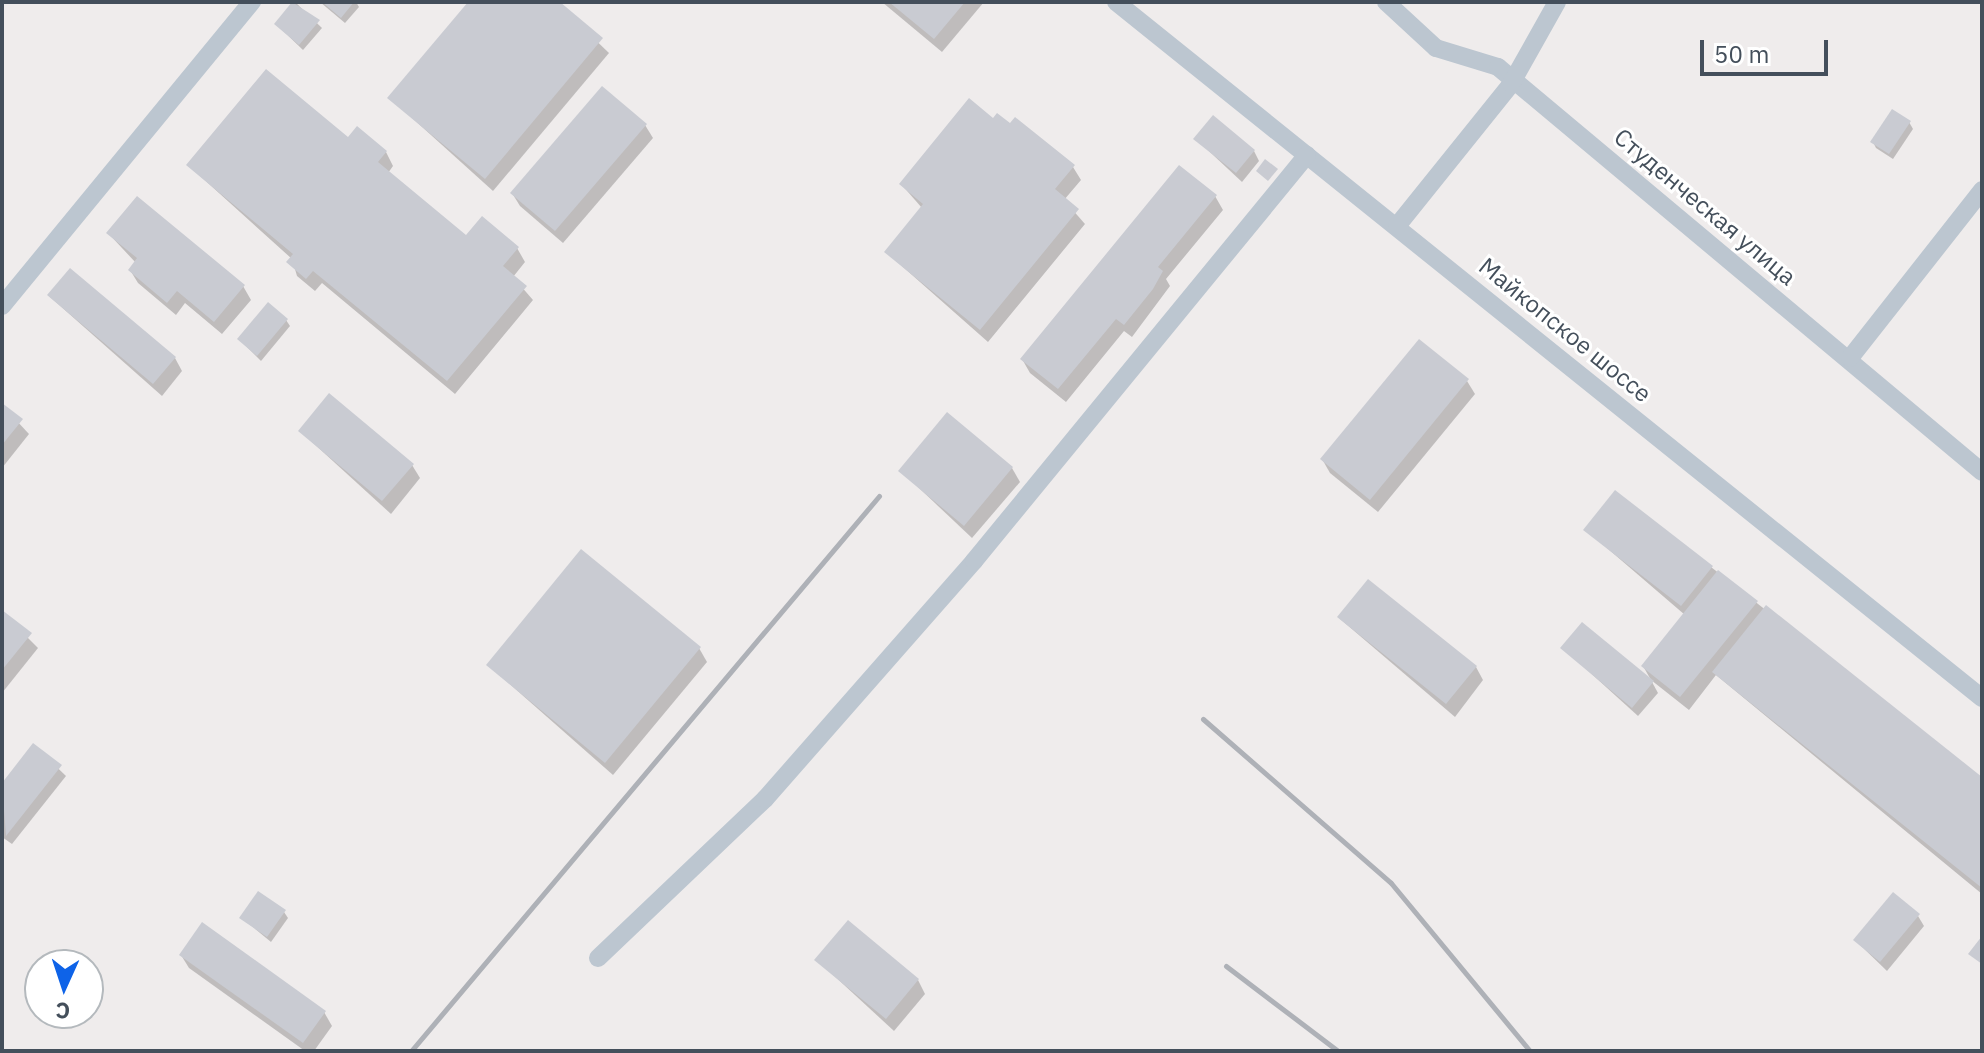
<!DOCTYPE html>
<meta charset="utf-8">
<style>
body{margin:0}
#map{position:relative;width:1984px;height:1053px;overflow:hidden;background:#efecec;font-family:"IBM Plex Sans",sans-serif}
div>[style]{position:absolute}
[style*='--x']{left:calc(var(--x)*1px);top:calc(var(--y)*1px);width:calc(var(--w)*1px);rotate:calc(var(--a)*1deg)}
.shadow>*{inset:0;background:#0003}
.building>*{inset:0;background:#c9cbd2}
.minor>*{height:18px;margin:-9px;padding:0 9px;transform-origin:9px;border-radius:9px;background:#bcc6d0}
.rail>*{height:5px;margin:-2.5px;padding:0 2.5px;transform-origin:2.5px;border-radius:2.5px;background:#aeb1b7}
span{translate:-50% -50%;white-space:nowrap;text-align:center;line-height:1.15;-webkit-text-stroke:6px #fff;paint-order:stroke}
.street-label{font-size:24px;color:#444f5b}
.frame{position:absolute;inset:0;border:4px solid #444f5b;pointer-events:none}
.north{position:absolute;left:24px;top:949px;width:80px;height:80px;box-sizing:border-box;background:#fff;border:2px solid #b4b9bd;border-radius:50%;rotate:183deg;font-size:22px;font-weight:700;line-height:32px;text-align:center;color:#444f5b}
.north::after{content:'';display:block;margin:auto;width:28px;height:36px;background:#0e63e8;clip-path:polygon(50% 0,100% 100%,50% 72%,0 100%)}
.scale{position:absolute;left:1700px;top:40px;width:128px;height:36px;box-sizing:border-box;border:4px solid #444f5b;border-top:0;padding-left:10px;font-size:24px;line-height:28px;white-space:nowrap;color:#444f5b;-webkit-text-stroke:6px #fff;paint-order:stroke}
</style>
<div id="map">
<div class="shadow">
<div style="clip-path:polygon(295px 2px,322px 28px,303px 50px,276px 24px)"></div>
<div style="clip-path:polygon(320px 2px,356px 2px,359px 7px,345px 23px)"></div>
<div style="clip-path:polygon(470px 2px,556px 2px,609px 53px,493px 191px,390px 98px)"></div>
<div style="clip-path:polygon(882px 2px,984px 2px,942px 52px)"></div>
<div style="clip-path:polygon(993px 120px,1073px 167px,1081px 180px,1064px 200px,1085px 224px,988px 342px,886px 252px,922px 208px,901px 184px)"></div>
<div style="clip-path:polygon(1909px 122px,1913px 129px,1893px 159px,1876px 148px,1873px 142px)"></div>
<div style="clip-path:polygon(645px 125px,653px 138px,563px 243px,520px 206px,512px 193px)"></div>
<div style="clip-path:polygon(1196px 139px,1254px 151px,1259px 161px,1242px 182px)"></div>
<div style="clip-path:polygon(348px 140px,386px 152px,393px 166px,388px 173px,466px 238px,517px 248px,525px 262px,513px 277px,533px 300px,455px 394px,322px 283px,315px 291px,297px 276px,292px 259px,188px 165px)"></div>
<div style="clip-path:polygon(1215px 196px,1223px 210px,1166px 279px,1170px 286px,1132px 337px,1124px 331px,1066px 402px,1030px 373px,1022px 359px)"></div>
<div style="clip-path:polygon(108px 233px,243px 286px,251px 300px,222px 334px,185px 303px,176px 315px,138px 283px,130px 270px,136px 263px)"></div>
<div style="clip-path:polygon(49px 296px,175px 358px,182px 371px,162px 396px)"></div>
<div style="clip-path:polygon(286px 320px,290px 326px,261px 361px,239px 339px)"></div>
<div style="clip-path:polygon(1467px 381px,1475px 394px,1378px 512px,1330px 473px,1322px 459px)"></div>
<div style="clip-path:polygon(2px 405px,29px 434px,2px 468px)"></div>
<div style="clip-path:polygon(300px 431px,412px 465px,420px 478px,391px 514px)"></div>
<div style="clip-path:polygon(1012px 468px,1020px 482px,972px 538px,901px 471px)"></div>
<div style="clip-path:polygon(1586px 530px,1711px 567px,1982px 780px,1982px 894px,1716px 675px,1689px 710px,1651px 680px,1643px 666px,1685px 615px)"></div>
<div style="clip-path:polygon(2px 612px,38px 648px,2px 693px)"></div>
<div style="clip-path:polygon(1339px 618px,1476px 667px,1483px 680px,1455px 717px)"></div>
<div style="clip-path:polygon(699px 648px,707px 662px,613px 775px,488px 665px)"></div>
<div style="clip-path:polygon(1563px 648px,1652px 682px,1658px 693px,1638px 716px)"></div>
<div style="clip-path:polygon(34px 745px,66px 776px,12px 844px,2px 837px,2px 786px)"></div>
<div style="clip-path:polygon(284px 912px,288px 918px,271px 942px,242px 918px)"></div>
<div style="clip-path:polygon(1918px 916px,1924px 926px,1887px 971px,1856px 941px)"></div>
<div style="clip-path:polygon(181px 955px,324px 1012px,332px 1026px,314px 1051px,305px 1051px,189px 968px)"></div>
<div style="clip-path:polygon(817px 960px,918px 980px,925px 994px,894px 1031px)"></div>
</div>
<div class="building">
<div style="clip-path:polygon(292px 2px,320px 20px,299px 45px,274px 24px)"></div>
<div style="clip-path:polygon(322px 2px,354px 2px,341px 18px)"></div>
<div style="clip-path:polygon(468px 2px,560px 2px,603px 38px,485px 179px,387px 98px)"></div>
<div style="clip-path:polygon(889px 2px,965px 2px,934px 39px)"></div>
<div style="clip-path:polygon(266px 69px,348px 137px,357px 126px,387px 151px,378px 162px,466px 235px,482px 216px,519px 247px,503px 266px,527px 286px,447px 381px,313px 271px,306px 279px,286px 262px,293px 254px,186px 165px)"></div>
<div style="clip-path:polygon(602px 86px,647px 124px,555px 231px,510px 193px)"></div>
<div style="clip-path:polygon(969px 98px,993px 118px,997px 113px,1010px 123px,1015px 117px,1075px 165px,1055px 189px,1079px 209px,980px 330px,884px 252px,923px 204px,899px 184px)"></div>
<div style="clip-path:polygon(1892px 109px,1911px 121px,1889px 154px,1870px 142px)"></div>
<div style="clip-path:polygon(1213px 115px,1255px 150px,1236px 173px,1193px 139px)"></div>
<div style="clip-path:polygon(1265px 159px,1278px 169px,1268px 181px,1256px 171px)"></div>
<div style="clip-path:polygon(1179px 165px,1217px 195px,1158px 267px,1163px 271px,1153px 289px,1124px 325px,1116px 319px,1058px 389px,1020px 359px)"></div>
<div style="clip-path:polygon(137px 196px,245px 285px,214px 322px,177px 291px,167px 303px,128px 270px,137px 258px,106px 233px)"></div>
<div style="clip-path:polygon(70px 268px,176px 357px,153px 384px,47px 295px)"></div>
<div style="clip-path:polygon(268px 302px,288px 319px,257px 356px,237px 339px)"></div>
<div style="clip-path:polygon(1419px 339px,1469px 379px,1370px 500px,1320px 459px)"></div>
<div style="clip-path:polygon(329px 393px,414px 464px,382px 501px,298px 431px)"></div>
<div style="clip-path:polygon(2px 403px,23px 419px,2px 445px)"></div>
<div style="clip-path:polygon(947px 412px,1013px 467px,964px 526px,898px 471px)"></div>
<div style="clip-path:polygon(1615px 490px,1713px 566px,1681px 606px,1583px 530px)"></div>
<div style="clip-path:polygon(581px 549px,701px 647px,605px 763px,486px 665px)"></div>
<div style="clip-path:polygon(1718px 570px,1758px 601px,1680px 697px,1641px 666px)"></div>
<div style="clip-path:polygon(1368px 579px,1477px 666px,1446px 704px,1337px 617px)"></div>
<div style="clip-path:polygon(1766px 605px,1982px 777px,1982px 888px,1712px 672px)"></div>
<div style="clip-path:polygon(2px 610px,32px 633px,2px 670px)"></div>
<div style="clip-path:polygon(1582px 622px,1654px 681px,1632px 708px,1560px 648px)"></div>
<div style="clip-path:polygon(33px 743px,62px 765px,6px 836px,2px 783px)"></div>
<div style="clip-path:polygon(258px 891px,286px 910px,267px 937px,239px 918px)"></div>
<div style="clip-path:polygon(1893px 892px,1920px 914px,1880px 962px,1853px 940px)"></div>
<div style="clip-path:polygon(848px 920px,919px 979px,886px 1019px,814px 960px)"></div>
<div style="clip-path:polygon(202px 922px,326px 1011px,303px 1043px,179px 955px)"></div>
<div style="clip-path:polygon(1982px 936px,1982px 964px,1968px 954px)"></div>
</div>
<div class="minor">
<div style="--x:1116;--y:2;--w:1111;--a:38.79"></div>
<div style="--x:1386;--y:2;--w:68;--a:42.6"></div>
<div style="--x:1436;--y:48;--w:65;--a:17"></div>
<div style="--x:1498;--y:67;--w:631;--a:39.92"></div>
<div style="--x:1397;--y:226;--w:182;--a:-51.2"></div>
<div style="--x:1511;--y:84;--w:94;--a:-60.7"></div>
<div style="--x:2;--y:306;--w:394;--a:-50.6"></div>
<div style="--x:1850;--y:358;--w:214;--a:-51.8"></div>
<div style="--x:598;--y:958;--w:231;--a:-43.6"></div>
<div style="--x:765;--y:799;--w:317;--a:-48.7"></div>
<div style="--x:974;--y:561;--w:525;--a:-50.64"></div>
</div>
<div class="rail">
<div style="--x:1203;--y:719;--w:249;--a:41.1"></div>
<div style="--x:1391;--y:883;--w:218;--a:50.4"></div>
<div style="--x:1226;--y:966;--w:141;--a:37.2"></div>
<div style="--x:411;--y:1051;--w:726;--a:-49.86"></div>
</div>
<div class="street-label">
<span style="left:1705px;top:207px;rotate:40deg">Студенческая улица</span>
<span style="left:1565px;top:330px;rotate:39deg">Майкопское шоссе</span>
</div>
<div class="frame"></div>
<div class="north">С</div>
<div class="scale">50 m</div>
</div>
